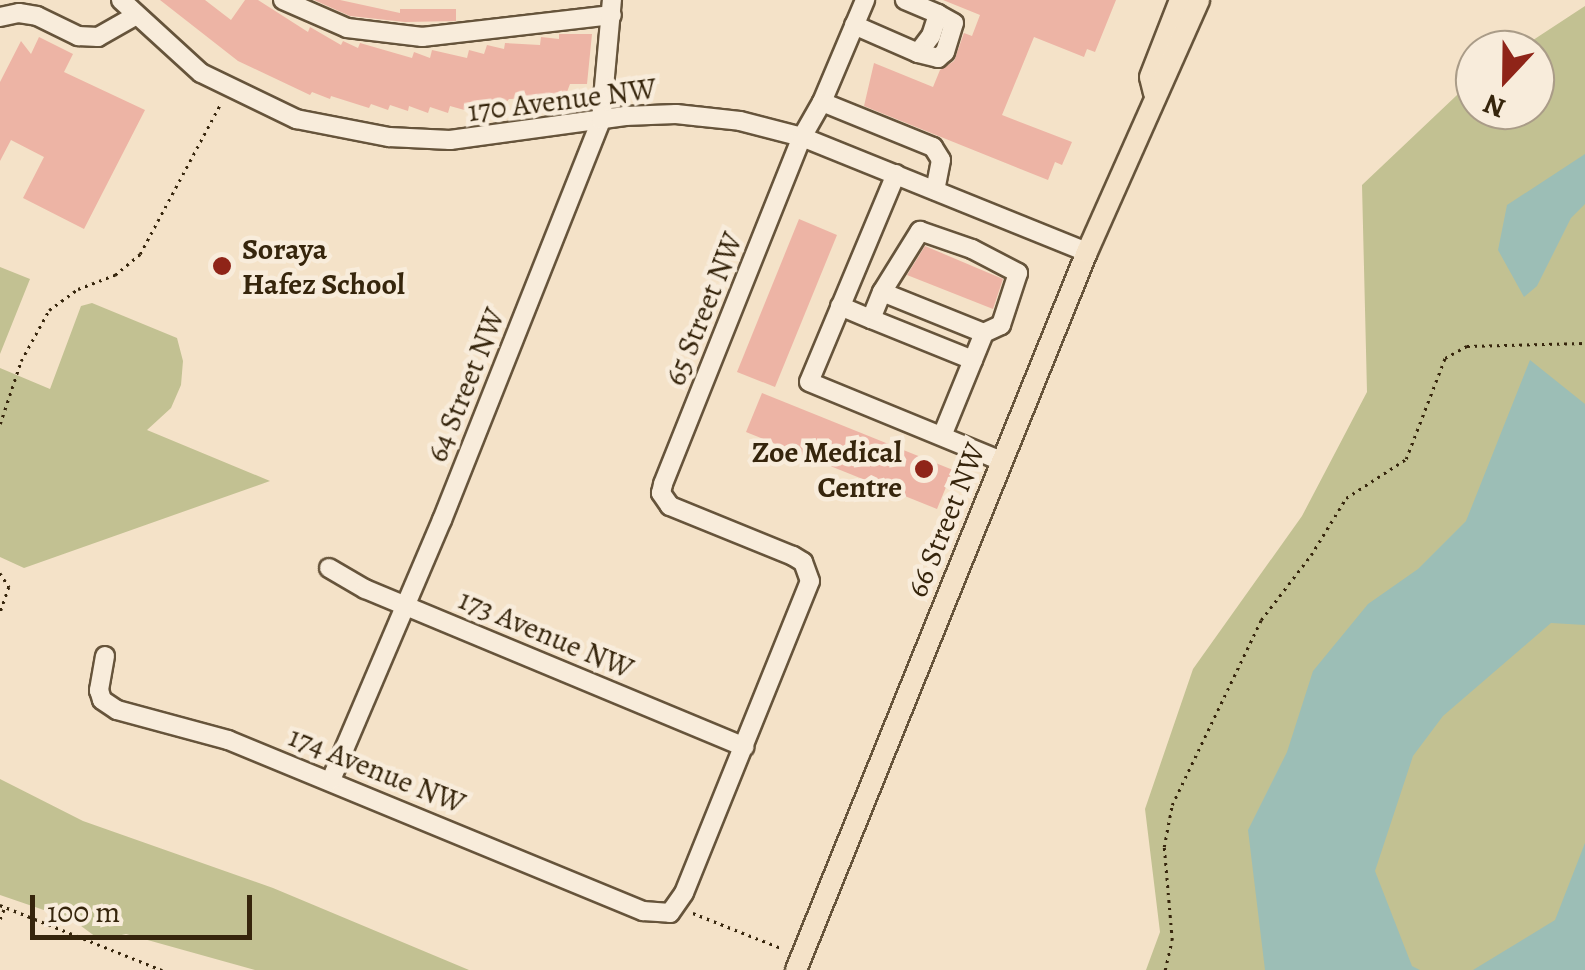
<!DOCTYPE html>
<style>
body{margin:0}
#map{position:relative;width:1585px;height:970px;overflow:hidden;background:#f4e2c8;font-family:Alegreya,serif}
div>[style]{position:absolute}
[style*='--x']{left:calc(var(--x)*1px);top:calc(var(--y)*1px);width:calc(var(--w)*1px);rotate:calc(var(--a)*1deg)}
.green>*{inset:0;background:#c2c192}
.water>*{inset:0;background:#9cbeb6}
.building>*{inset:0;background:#edb4a5}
.path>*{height:2.5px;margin-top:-1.25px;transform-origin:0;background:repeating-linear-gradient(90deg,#36250c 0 2.5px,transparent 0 7.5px)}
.roads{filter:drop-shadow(2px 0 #66543b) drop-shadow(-2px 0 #66543b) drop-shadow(0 2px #66543b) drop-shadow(0 -2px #66543b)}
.minor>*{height:18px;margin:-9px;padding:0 9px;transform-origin:9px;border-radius:9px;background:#f8ecdb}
.major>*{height:20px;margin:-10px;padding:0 10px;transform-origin:10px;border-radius:10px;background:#f4e2c8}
.dots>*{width:28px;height:28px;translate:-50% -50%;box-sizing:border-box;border:5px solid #f8ecdb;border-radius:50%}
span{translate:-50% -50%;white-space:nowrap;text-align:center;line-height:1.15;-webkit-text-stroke:9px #f8ecdb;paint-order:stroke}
.street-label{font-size:30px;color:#36250c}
.poi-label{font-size:30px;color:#36250c;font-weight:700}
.left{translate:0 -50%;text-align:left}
.right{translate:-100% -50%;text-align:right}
.north{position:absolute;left:1455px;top:30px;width:100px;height:100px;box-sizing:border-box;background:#f8ecdb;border:2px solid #aa9c88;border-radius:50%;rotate:202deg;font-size:28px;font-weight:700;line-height:40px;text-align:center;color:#36250c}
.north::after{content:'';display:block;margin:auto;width:35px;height:45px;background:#8f2418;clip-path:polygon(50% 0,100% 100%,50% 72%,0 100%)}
.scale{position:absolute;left:30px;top:895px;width:222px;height:45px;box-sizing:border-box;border:5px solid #36250c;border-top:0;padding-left:12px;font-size:30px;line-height:35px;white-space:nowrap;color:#36250c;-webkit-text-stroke:8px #f8ecdb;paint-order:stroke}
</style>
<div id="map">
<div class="green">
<div style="clip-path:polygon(1585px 6px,1585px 970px,1146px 970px,1160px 932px,1145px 809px,1193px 669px,1302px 516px,1367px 392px,1362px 185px,1475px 78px,1475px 110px,1535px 110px,1535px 50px,1518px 50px)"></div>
<div style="clip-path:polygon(0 267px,30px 279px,0 354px)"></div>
<div style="clip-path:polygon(92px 303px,177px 338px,183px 361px,181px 385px,171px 408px,147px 430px,270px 481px,24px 568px,0 557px,0 368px,50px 389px,81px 306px)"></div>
<div style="clip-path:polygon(0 779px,83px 821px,273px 888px,469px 970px,255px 970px,126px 934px,100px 940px,73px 920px,0 895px)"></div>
</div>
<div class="water">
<div style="clip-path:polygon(1585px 154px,1585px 204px,1571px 218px,1537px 286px,1524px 297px,1498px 250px,1507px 205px)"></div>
<div style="clip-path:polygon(1530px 360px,1585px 404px,1585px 625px,1551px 623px,1443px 716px,1413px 756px,1375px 871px,1412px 966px,1420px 970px,1265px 970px,1248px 830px,1287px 752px,1313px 671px,1368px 604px,1418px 569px,1466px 521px)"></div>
<div style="clip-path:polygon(1585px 843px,1585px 970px,1473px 970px,1555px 920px)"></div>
</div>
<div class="building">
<div style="clip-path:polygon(160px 0,205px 0,231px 20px,245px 0,258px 0,308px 32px,310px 27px,341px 45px,343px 41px,358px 48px,360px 43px,412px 58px,414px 52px,430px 58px,432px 50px,467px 58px,469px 50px,484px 54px,487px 45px,504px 49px,505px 43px,540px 45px,541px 37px,559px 39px,559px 34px,592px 34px,587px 84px,570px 84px,565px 97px,509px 99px,505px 104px,490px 101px,488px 107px,470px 104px,468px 111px,450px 106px,448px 113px,430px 107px,428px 113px,409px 106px,408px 111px,390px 105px,388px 110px,371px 104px,369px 108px,331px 96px,330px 99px,312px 92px,310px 95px,238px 61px)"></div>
<div style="clip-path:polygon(314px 0,340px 0,400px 13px,400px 9px,456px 9px,456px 21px,405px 22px,350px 16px)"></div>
<div style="clip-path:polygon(943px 0,1116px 0,1095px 52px,1087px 49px,1084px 57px,1034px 37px,1002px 115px,1072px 142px,1062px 165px,1055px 162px,1048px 180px,864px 106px,874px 63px,933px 87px,940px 70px,954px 61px,964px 33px,972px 36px,980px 15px)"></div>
<div style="clip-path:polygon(39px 37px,73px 54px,64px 72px,145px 110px,84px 229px,23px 198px,44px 157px,11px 140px,0 161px,0 82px,21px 41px,31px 54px)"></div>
<div style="clip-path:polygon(799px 219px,837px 235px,775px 387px,737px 372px)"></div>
<div style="clip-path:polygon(925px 246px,1003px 279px,993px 309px,907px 275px)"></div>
<div style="clip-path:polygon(762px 393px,953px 470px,937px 509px,746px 432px)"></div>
</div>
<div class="path">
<div style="--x:0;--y:424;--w:66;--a:-71.6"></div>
<div style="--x:21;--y:361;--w:58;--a:-61.2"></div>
<div style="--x:49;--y:310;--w:36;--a:-36"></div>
<div style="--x:78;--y:289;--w:40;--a:-21"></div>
<div style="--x:115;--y:275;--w:33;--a:-40"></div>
<div style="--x:140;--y:254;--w:171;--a:-61.8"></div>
<div style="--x:0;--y:573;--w:17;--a:57"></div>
<div style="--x:9;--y:587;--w:28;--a:109"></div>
<div style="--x:0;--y:905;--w:175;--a:21.9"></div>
<div style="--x:693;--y:913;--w:95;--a:21.7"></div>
<div style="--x:0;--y:919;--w:11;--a:-68"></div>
<div style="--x:1165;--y:970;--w:31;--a:-77"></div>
<div style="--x:1172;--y:940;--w:93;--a:-94.9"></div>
<div style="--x:1164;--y:847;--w:43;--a:-79.2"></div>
<div style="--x:1172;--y:805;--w:205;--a:-64.3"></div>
<div style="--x:1261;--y:620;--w:82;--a:-52.4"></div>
<div style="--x:1311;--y:555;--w:67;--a:-58.4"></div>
<div style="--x:1346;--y:498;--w:72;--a:-33"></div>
<div style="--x:1406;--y:459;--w:108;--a:-68.9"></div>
<div style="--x:1445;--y:358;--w:25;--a:-29"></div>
<div style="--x:1467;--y:346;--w:118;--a:-1.5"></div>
</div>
<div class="roads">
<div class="minor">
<div style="--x:121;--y:0;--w:108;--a:42.4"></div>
<div style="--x:201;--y:73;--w:106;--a:25.8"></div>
<div style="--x:296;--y:119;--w:95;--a:11"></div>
<div style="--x:389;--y:137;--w:61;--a:2.8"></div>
<div style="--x:450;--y:140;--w:177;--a:-7.8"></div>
<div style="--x:625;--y:116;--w:51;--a:-2.2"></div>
<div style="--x:676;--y:114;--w:64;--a:6.2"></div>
<div style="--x:740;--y:121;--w:64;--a:14.5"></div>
<div style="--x:802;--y:137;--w:307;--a:22"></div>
<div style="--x:283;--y:0;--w:70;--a:23.6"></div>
<div style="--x:347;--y:28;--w:76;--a:6.8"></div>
<div style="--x:422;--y:37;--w:191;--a:-6.6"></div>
<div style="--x:0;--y:17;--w:19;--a:-12"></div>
<div style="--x:19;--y:13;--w:18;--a:9"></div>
<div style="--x:37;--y:16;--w:46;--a:26"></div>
<div style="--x:78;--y:36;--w:20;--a:3"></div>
<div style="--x:98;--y:37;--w:43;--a:-29.6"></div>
<div style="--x:854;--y:25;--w:70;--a:23.6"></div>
<div style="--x:918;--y:53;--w:21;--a:-53"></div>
<div style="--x:931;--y:36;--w:23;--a:-72"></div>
<div style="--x:938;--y:14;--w:36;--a:-157"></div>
<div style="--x:918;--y:53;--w:21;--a:14"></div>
<div style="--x:938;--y:58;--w:9;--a:-41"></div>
<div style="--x:945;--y:52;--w:30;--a:-73"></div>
<div style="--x:954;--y:23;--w:18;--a:-151"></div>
<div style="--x:822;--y:102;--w:111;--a:-67.1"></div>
<div style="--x:896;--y:174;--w:225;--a:112.7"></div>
<div style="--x:809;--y:382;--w:209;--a:22.3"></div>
<div style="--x:882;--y:292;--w:72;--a:-58.1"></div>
<div style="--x:920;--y:231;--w:55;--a:19.1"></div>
<div style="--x:972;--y:249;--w:52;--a:27.6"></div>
<div style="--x:1018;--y:273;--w:55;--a:108.1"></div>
<div style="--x:1001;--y:325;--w:19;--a:155"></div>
<div style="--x:840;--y:306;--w:34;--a:23"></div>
<div style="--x:871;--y:319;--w:29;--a:-68"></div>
<div style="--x:882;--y:292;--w:110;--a:21.9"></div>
<div style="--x:984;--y:333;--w:111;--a:112.2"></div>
<div style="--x:871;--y:319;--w:110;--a:21.9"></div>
<div style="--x:329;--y:568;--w:42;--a:30.3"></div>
<div style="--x:365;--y:589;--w:411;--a:22.6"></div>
<div style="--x:105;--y:656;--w:35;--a:100"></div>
<div style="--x:99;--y:690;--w:10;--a:73"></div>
<div style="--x:102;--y:700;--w:18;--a:34"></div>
<div style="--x:117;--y:710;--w:115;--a:15.1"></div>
<div style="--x:228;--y:740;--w:449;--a:22.4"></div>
<div style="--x:643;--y:911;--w:27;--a:4"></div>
<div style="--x:670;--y:913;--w:24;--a:-55"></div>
<div style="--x:684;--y:893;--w:336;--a:-68"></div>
<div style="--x:810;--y:581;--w:20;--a:-110"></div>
<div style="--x:803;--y:562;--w:12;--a:-149"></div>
<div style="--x:793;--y:556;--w:133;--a:-157.9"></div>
<div style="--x:670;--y:506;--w:16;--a:-125"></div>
<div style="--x:661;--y:493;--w:9;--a:-77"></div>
<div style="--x:663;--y:484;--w:374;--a:-68.2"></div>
<div style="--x:802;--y:137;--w:40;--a:-60.3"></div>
<div style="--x:822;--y:102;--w:120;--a:22.1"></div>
<div style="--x:933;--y:147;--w:15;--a:58"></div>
<div style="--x:941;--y:160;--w:31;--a:101"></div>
<div style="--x:331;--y:780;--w:283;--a:-66.9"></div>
<div style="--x:442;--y:520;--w:430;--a:-68.3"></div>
<div style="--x:601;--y:120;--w:121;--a:-84.8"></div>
</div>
<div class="major">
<div style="--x:1154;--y:93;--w:16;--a:-104"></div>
<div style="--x:1150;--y:77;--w:83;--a:-68.7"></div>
<div style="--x:796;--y:970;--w:775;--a:-67.94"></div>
<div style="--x:1087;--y:252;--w:276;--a:-66"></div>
</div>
</div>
<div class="dots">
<div style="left:222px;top:266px;background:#8f2418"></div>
<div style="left:924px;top:469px;background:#8f2418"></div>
</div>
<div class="street-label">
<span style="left:562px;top:100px;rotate:-7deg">170 Avenue NW</span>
<span style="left:704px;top:309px;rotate:-68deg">65 Street NW</span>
<span style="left:466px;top:385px;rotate:-68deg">64 Street NW</span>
<span style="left:946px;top:520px;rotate:-68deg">66 Street NW</span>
<span style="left:546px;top:634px;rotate:23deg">173 Avenue NW</span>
<span style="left:377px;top:770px;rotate:22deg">174 Avenue NW</span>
</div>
<div class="poi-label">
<span class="left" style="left:242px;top:266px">Soraya<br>Hafez School</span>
<span class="right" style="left:902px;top:469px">Zoe Medical<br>Centre</span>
</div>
<div class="north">N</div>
<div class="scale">100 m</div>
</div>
